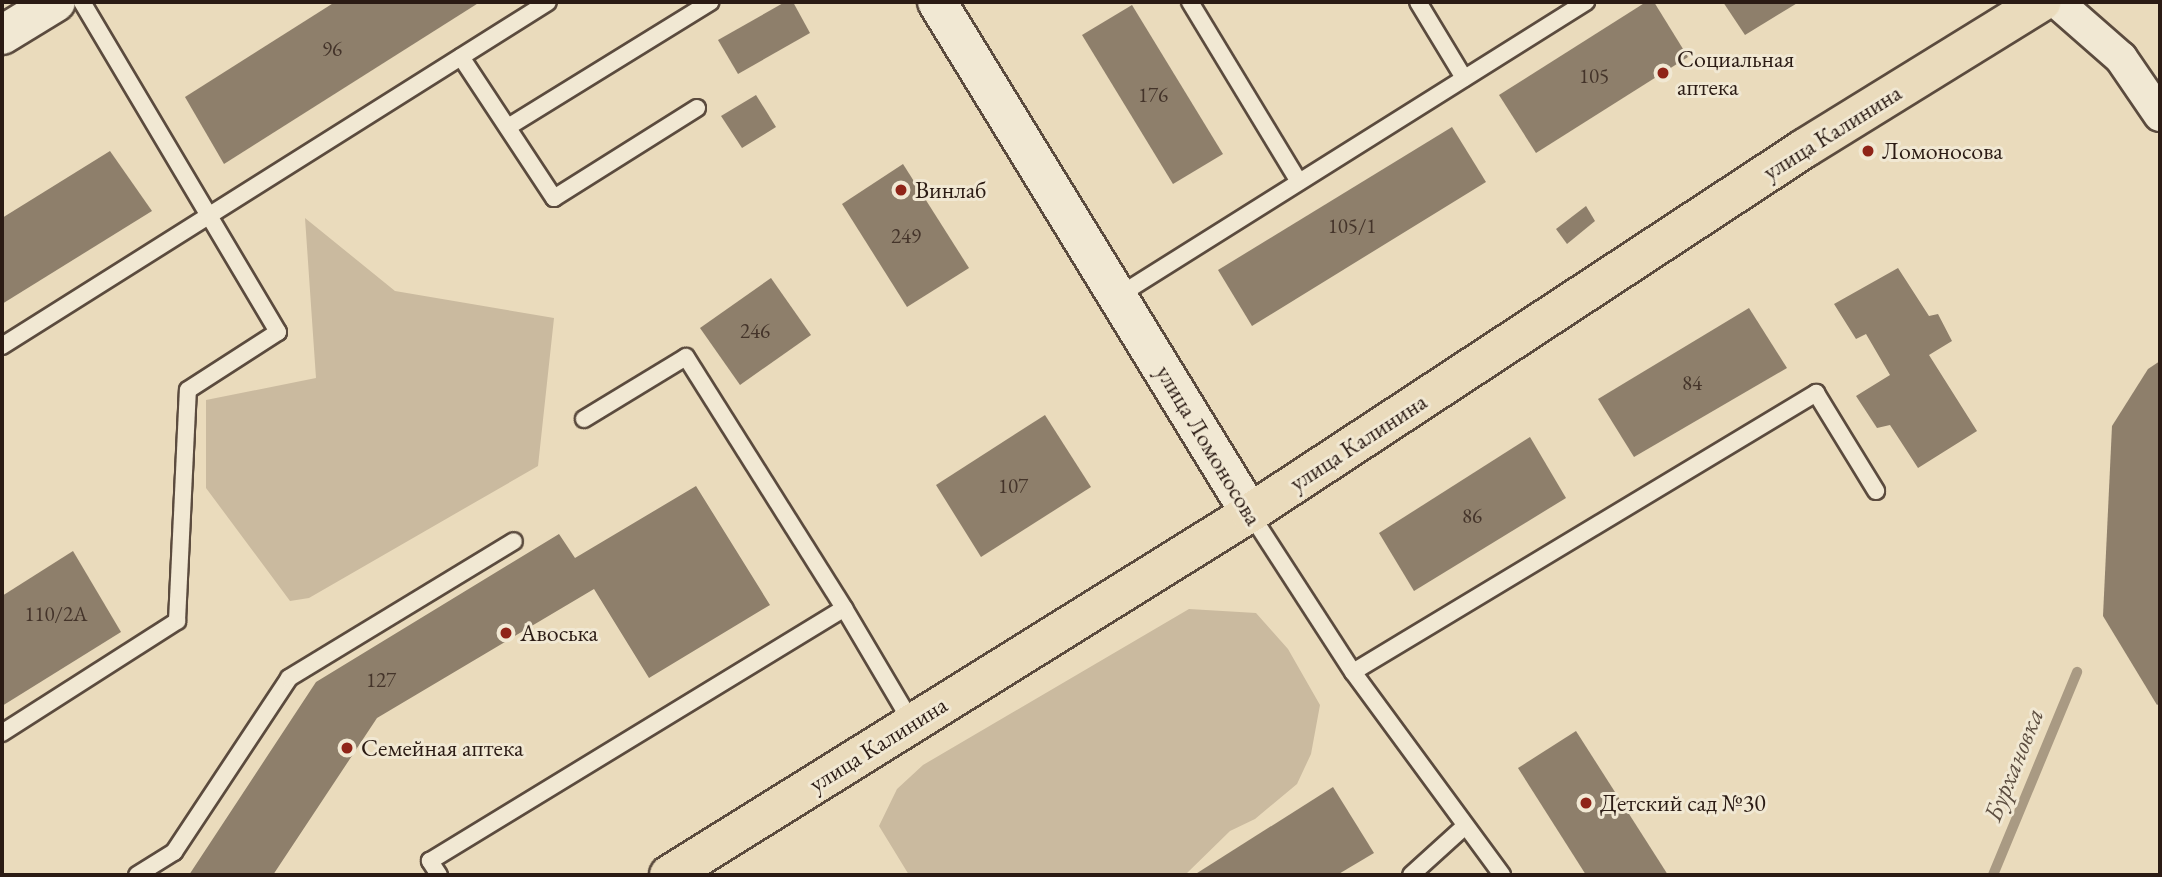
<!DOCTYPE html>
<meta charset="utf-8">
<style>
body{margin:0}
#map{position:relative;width:2162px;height:877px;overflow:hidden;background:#eadbbc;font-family:"EB Garamond",serif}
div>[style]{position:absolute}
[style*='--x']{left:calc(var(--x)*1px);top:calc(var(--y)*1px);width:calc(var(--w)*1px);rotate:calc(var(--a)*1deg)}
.green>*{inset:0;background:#caba9f}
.stream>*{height:10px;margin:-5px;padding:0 5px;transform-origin:5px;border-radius:5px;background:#a99a83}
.building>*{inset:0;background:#8e7f6b}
.roads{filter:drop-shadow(2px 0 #5b4b3e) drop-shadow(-2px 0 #5b4b3e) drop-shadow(0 2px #5b4b3e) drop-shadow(0 -2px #5b4b3e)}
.lane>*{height:16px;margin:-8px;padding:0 8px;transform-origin:8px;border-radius:8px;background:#f1e8d3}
.street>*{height:32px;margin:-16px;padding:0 16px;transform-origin:16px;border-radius:16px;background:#f1e8d3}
.secondary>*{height:38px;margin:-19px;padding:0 19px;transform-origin:19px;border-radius:19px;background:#f1e8d3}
.primary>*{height:38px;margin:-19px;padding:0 19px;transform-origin:19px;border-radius:19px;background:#eadbbc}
.dots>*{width:19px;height:19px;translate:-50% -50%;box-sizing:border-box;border:4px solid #f1e8d3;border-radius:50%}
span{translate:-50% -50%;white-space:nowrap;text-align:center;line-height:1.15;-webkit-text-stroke:6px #f1e8d3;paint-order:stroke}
.number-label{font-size:21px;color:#44342a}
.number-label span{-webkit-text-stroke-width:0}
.poi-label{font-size:24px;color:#2b1b14}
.left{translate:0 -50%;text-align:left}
.street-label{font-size:24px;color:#2b1b14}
.water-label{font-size:26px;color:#5d4e40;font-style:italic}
.frame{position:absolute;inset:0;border:4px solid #2b1b14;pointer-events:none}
</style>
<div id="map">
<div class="green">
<div style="clip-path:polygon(305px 218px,395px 291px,554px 318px,538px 466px,309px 598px,290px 601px,206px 488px,206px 400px,316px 378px)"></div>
<div style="clip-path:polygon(1189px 609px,1256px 613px,1288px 649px,1320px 705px,1311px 754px,1297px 784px,1255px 819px,1230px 831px,1185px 875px,909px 875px,879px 826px,897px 789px,923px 765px)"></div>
</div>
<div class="stream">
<div style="--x:1993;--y:875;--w:220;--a:-67.5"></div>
</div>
<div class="building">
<div style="clip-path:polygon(335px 2px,480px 2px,224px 164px,185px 97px)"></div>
<div style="clip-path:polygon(785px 2px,793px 2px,810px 33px,738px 74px,718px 40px)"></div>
<div style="clip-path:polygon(1646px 2px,1654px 2px,1688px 57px,1536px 153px,1499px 95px)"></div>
<div style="clip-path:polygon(1723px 2px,1799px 2px,1745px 35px)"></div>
<div style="clip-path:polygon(1132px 5px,1223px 154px,1173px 184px,1082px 35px)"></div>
<div style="clip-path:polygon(756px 95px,776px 127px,742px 148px,721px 116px)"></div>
<div style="clip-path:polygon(1452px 127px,1486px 182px,1252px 326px,1218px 270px)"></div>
<div style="clip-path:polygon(110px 151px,152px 211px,2px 304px,2px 218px)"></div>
<div style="clip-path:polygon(903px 164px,969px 268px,907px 307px,842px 204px)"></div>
<div style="clip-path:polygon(1586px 206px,1595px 221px,1567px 244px,1556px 229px)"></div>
<div style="clip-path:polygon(1898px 268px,1929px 316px,1938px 314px,1952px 341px,1929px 355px,1977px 431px,1918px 468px,1890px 425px,1877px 428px,1856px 396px,1890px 375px,1866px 334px,1856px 339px,1834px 304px)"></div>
<div style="clip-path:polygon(771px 278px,811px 335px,740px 385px,700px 328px)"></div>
<div style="clip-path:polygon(1749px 308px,1787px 368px,1634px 457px,1598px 399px)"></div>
<div style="clip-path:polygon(2160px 361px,2160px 703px,2157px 705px,2103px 616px,2112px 426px,2148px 369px)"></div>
<div style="clip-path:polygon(1045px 415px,1091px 487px,981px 557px,936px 485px)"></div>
<div style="clip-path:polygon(1530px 437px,1566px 498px,1414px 591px,1379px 533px)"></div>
<div style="clip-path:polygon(696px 486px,770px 605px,649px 678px,594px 589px,377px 718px,273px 875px,189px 875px,316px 682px,559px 534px,575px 558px)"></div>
<div style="clip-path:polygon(73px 551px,121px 632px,2px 706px,2px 596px)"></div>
<div style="clip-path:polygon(1576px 731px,1668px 875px,1586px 875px,1518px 768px)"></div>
<div style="clip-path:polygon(1333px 787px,1374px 853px,1337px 875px,1194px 875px)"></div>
</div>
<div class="roads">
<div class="lane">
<div style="--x:1190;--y:2;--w:210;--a:58.8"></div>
<div style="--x:1418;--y:2;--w:89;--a:58.8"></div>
<div style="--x:461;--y:57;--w:169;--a:56.6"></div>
<div style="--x:554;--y:198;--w:169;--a:-32.2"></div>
<div style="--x:508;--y:127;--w:238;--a:-31.7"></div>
<div style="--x:1118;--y:296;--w:553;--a:-32.14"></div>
<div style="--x:2;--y:346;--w:645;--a:-32.21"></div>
<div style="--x:584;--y:419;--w:119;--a:-31.3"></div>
<div style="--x:686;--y:357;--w:297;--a:57.8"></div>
<div style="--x:1250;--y:513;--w:189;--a:57.1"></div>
<div style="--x:1353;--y:672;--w:252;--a:53.7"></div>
<div style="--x:1353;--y:672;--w:541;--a:-31.07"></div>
<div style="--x:1816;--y:393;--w:115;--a:58.5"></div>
<div style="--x:2;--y:733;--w:208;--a:-32.6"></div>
<div style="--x:177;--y:621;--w:231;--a:-87.3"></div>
<div style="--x:188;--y:390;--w:107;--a:-32.8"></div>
<div style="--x:278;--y:332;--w:384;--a:-120.7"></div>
<div style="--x:137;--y:875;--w:44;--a:-31.9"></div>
<div style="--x:174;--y:852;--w:209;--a:-56.5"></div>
<div style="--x:289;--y:678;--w:263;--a:-31.3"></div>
<div style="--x:439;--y:875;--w:17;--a:-123"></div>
<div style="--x:430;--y:861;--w:485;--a:-31.4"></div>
<div style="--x:844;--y:608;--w:134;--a:59.4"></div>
<div style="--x:1411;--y:875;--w:73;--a:-42.2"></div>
</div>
<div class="street">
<div style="--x:2057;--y:2;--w:85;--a:41.2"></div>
<div style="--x:2121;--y:58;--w:69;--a:55.6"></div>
</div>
<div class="secondary">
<div style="--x:937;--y:2;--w:599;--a:58.51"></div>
<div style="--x:2;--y:35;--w:63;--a:-31.4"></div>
</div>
<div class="primary">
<div style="--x:669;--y:875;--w:685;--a:-31.93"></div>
<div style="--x:1250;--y:513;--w:664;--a:-33.33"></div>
<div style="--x:1805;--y:148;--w:278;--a:-31.7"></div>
</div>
</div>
<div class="dots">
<div style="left:1663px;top:73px;background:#8f2418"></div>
<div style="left:1868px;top:151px;background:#8f2418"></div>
<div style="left:901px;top:190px;background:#8f2418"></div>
<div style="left:506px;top:633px;background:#8f2418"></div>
<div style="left:347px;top:748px;background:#8f2418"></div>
<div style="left:1586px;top:803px;background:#8f2418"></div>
</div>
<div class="number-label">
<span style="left:332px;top:49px">96</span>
<span style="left:1594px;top:76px">105</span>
<span style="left:1153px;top:95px">176</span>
<span style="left:1352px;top:226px">105/1</span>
<span style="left:906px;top:236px">249</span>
<span style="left:755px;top:331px">246</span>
<span style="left:1692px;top:383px">84</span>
<span style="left:1013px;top:486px">107</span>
<span style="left:1472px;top:516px">86</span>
<span style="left:56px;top:614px">110/2А</span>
<span style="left:381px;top:680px">127</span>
</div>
<div class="poi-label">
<span class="left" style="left:1677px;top:73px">Социальная<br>аптека</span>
<span class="left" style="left:1882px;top:151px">Ломоносова</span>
<span class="left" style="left:915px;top:190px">Винлаб</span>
<span class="left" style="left:520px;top:633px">Авоська</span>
<span class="left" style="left:361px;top:748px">Семейная аптека</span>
<span class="left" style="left:1600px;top:803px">Детский сад №30</span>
</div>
<div class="street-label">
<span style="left:1832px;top:132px;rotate:-32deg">улица Калинина</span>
<span style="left:1358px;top:442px;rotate:-33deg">улица Калинина</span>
<span style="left:1209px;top:445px;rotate:59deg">улица Ломоносова</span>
<span style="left:878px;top:744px;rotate:-32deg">улица Калинина</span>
</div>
<div class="water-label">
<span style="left:2014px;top:765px;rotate:-68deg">Бурхановка</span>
</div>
<div class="frame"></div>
</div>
